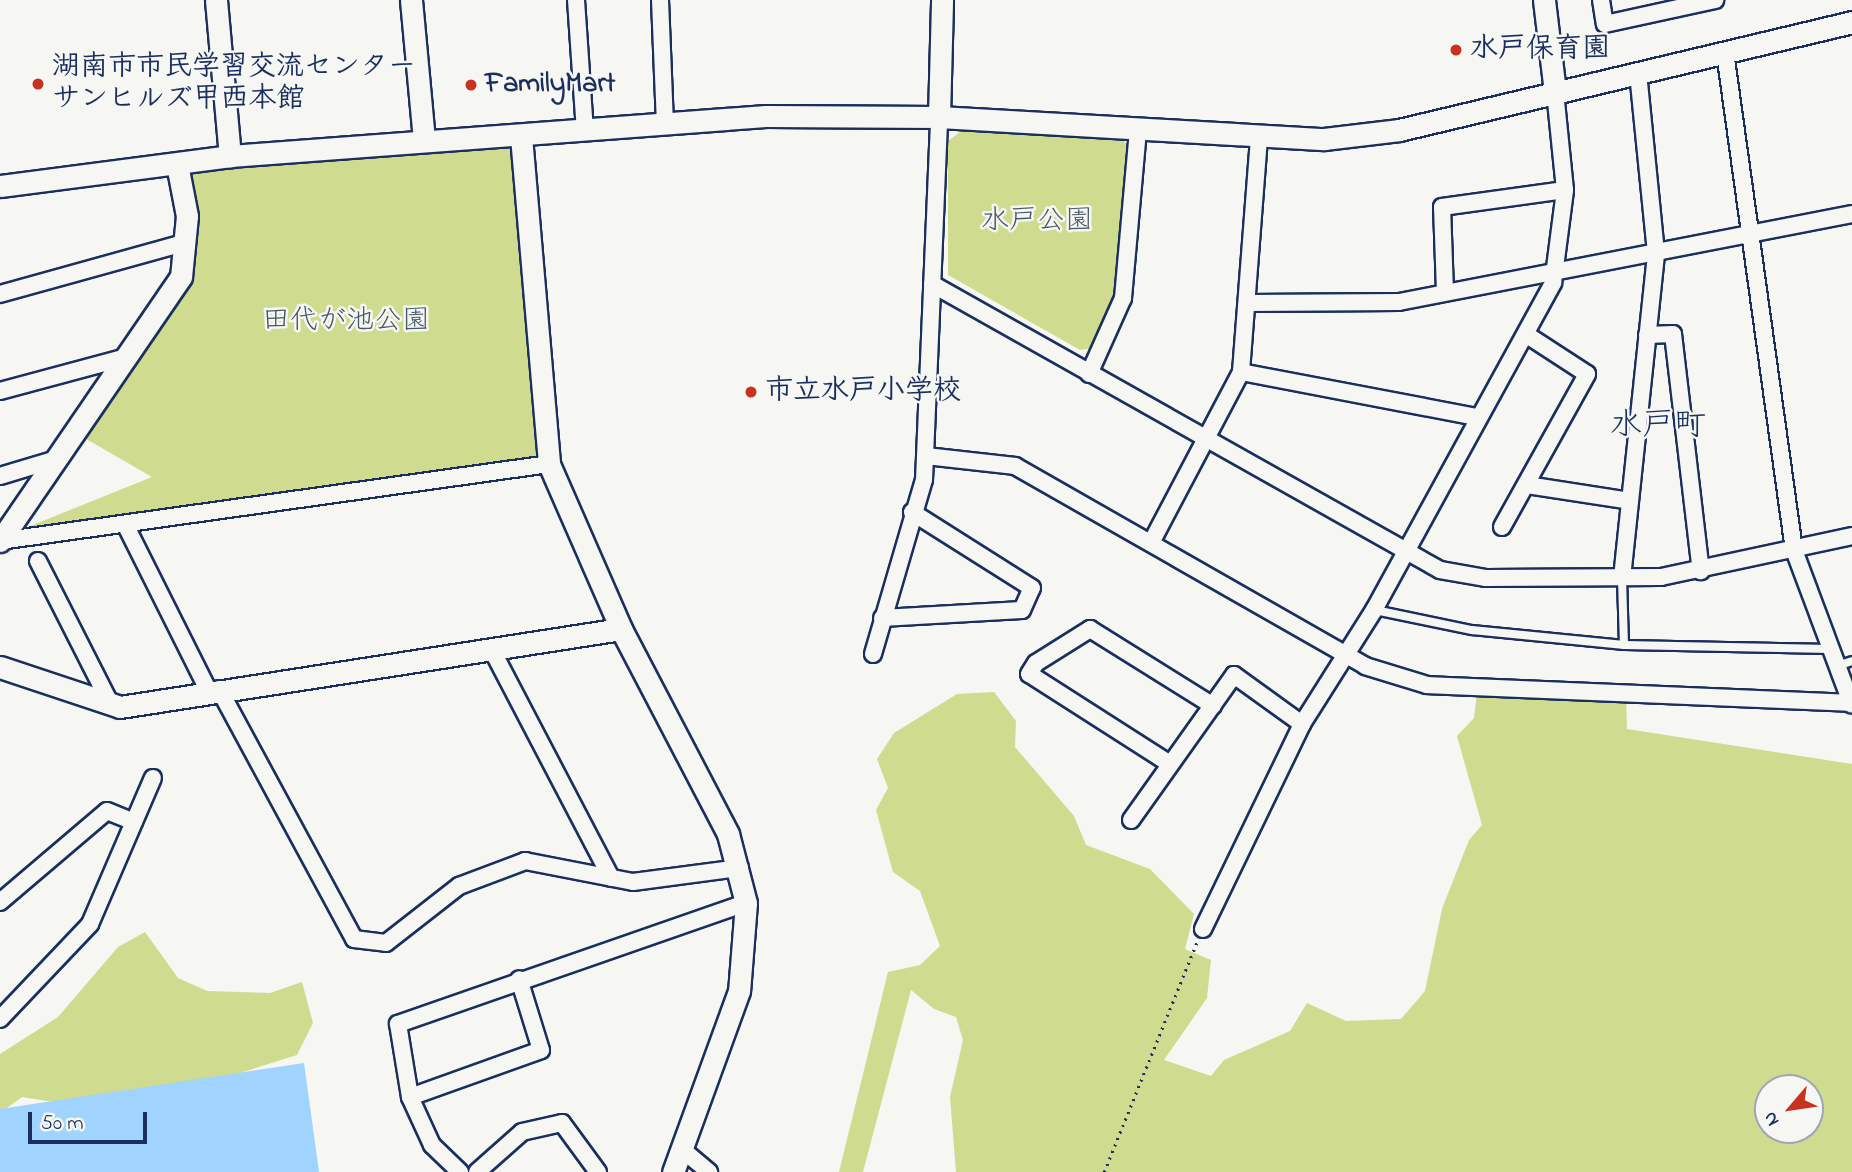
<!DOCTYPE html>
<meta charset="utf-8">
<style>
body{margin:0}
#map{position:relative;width:1852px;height:1172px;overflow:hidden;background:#f6f6f2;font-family:"Indie Flower","Klee One",sans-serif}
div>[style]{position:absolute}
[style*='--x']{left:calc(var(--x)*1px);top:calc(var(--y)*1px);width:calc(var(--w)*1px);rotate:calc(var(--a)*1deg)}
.green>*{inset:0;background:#cfdb8e}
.water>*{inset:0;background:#a0d3fe}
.path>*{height:2.5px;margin-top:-1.25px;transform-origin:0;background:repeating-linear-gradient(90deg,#1b2f5e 0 2px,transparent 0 7px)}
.roads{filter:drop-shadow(2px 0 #1b2f5e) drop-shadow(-2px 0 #1b2f5e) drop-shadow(0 2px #1b2f5e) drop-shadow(0 -2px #1b2f5e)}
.service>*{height:8px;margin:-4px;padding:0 4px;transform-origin:4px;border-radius:4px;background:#f6f6f2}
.minor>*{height:16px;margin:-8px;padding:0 8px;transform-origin:8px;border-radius:8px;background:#f6f6f2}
.tertiary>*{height:21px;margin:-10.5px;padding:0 10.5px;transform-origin:10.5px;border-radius:10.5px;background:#f6f6f2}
.dots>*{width:19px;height:19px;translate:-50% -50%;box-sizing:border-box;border:4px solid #f6f6f2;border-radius:50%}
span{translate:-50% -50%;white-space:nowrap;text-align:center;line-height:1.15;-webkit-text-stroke:5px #f6f6f2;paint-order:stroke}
.poi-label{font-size:28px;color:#1b2f5e;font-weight:700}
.left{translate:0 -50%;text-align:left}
.park-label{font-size:28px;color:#485a6a}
.quarter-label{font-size:32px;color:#1b2f5e}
.north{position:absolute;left:1754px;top:1074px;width:70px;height:70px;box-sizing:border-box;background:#f6f6f2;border:2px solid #9ea6b7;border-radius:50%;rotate:241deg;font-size:19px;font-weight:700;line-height:28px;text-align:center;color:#1b2f5e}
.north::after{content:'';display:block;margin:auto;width:24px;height:32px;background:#c8321e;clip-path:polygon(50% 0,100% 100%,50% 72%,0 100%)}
.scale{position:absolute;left:28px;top:1112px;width:119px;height:32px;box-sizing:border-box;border:4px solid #1b2f5e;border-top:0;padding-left:9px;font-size:21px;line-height:24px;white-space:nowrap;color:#1b2f5e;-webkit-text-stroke:5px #f6f6f2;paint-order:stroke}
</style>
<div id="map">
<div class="green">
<div style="clip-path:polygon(965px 128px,1124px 141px,1131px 151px,1118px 295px,1093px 348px,1080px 350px,948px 275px,948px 141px)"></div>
<div style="clip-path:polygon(516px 141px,544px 460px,13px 533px,152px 477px,81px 436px,185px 281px,183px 168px)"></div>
<div style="clip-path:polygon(evenodd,1478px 685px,1626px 695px,1627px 729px,1852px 764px,1852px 1172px,956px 1172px,950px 1097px,963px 1040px,956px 1017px,934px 1009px,911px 990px,863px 1172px,839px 1172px,888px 972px,920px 965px,940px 946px,920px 891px,893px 872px,876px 810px,888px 788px,877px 759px,894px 733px,957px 694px,994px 692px,1016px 721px,1015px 747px,1074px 816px,1086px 845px,1150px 869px,1194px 914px,1185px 949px,1211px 960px,1207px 998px,1164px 1060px,1211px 1076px,1224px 1060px,1290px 1031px,1307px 1003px,1346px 1021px,1401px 1019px,1425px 991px,1442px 909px,1469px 840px,1482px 825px,1457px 736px,1474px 718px,1478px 685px,1768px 1088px,1810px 1088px,1810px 1130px,1768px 1130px,1768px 1088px)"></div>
<div style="clip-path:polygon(145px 932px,178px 978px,207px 991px,270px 993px,302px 982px,313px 1023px,297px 1055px,117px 1112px,22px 1097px,0 1113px,0 1054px,58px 1017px,118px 947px)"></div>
</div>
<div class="water">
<div style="clip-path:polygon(304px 1063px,319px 1172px,0 1172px,0 1109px)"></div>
</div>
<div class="path">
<div style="--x:1104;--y:1172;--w:248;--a:-68"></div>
</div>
<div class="roads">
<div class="service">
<div style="--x:1622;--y:578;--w:67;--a:88.3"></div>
<div style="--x:1375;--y:610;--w:99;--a:11.7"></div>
<div style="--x:1472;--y:630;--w:153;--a:5.6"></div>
<div style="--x:1624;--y:645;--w:207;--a:1.1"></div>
<div style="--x:1837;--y:666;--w:16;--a:-18"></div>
</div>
<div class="minor">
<div style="--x:576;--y:0;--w:131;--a:86.1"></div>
<div style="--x:660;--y:0;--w:124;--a:87.7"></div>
<div style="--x:1601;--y:0;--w:24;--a:81"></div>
<div style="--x:1605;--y:24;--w:113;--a:-12.3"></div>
<div style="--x:1725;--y:52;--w:503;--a:82.11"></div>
<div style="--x:1794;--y:550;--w:165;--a:69.5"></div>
<div style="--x:932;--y:284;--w:583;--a:29.38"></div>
<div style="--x:1440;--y:570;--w:47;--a:9.9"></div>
<div style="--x:1486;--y:578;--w:175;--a:-0.3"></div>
<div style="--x:1661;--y:577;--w:195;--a:-12.1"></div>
<div style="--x:1445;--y:292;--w:85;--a:-92"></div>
<div style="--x:1442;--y:207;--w:124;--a:-7.9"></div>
<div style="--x:0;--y:294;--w:191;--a:-15.5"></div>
<div style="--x:1248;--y:303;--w:151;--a:-0.4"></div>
<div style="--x:1399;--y:302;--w:461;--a:-11"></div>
<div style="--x:1647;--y:335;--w:26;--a:-2"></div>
<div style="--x:1673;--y:334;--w:239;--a:83.3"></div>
<div style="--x:1241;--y:372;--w:239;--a:10.8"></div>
<div style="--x:1089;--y:374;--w:83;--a:-65.9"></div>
<div style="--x:1123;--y:298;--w:168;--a:-84.9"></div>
<div style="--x:0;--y:391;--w:131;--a:-15"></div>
<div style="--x:926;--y:456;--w:90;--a:6.4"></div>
<div style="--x:1015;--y:466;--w:403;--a:29.7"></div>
<div style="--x:1365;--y:666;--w:65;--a:17"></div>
<div style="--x:1427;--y:685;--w:424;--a:2.4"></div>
<div style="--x:0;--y:476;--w:55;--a:-16.8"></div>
<div style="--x:1527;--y:485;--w:104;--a:8.8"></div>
<div style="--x:125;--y:524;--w:186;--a:63.4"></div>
<div style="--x:1502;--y:527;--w:175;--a:-60.9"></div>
<div style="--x:1587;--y:374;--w:72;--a:-147"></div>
<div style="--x:0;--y:541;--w:554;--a:-7.98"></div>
<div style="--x:1152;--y:541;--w:191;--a:-62.2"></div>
<div style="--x:1241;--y:372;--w:237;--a:-85.6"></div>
<div style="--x:38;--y:561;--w:161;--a:63.1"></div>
<div style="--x:1622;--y:578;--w:327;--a:-84"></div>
<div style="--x:1656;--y:253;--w:180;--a:-95.7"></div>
<div style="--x:882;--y:618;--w:140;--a:-3.3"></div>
<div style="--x:1022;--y:610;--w:24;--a:-66"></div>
<div style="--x:1032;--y:588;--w:142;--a:-147.7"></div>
<div style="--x:492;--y:650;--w:257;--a:62.4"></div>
<div style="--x:873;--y:654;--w:181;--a:-73.7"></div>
<div style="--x:924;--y:480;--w:363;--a:-87.6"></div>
<div style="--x:219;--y:689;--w:284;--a:61.6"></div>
<div style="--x:354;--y:939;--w:32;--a:7"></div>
<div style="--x:386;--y:943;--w:93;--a:-38"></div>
<div style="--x:459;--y:886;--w:71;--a:-20.7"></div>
<div style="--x:525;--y:861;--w:110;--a:11"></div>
<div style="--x:633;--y:882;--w:108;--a:-7.5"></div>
<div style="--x:1170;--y:764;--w:167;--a:-147.4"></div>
<div style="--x:1029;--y:674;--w:13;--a:-58"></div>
<div style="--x:1036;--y:663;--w:64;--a:-32.2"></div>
<div style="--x:1090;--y:629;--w:145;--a:32"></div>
<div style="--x:1131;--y:820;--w:178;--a:-54.6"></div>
<div style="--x:1234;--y:675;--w:84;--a:35.8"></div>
<div style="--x:0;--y:902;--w:140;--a:-40.4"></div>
<div style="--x:107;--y:811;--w:29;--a:22"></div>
<div style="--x:1203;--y:929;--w:228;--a:-64.2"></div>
<div style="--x:1302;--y:724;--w:135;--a:-57.7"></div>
<div style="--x:1374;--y:610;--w:373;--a:-61.3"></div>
<div style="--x:1553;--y:283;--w:94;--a:-82.6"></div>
<div style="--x:1565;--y:190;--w:99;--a:-95.8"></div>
<div style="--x:0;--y:1019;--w:131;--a:-46.5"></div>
<div style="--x:90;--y:924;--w:159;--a:-66.7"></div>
<div style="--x:410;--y:1097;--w:139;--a:-19.7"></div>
<div style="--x:541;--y:1050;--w:74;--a:-107.2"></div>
<div style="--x:684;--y:1151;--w:33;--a:40"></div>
<div style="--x:460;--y:1172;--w:39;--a:-136"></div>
<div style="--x:432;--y:1145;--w:53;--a:-114.6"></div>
<div style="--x:410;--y:1097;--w:74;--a:-99.3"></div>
<div style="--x:398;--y:1024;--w:368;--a:-19.2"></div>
<div style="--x:477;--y:1172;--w:60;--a:-41.6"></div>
<div style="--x:522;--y:1132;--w:41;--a:-12.7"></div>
<div style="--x:562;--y:1123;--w:61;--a:53.7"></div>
</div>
<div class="tertiary">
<div style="--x:216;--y:0;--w:157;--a:84.9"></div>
<div style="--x:411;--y:0;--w:141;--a:84.7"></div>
<div style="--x:1544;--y:0;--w:93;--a:83.2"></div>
<div style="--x:939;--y:117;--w:117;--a:-88.5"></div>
<div style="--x:521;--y:136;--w:329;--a:85.1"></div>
<div style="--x:549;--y:464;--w:180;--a:66.4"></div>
<div style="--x:621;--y:629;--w:231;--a:62.4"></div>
<div style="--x:728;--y:834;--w:71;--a:75.4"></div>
<div style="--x:746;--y:903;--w:88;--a:94.5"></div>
<div style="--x:739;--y:991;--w:193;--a:110"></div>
<div style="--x:0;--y:186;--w:232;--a:-7.4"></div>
<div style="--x:230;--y:156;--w:537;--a:-4.27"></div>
<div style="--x:766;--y:116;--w:173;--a:0.3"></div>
<div style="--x:939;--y:117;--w:386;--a:3.3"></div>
<div style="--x:1324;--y:139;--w:76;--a:-6.8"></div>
<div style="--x:1399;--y:130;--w:466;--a:-13.4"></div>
<div style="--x:0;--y:541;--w:320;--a:-55.6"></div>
<div style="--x:181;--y:277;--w:61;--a:-84.4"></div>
<div style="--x:187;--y:216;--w:53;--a:-100.9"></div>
<div style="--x:0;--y:667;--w:126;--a:18.4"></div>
<div style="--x:120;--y:707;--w:507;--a:-8.85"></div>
</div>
</div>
<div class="dots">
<div style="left:1456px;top:50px;background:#c8321e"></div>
<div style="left:38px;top:84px;background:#c8321e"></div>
<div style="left:471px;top:85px;background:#c8321e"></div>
<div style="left:751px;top:392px;background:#c8321e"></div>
</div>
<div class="poi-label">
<span class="left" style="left:1470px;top:50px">水戸保育園</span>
<span class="left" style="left:52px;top:84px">湖南市市民学習交流センター<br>サンヒルズ甲西本館</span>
<span class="left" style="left:485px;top:85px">FamilyMart</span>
<span class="left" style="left:765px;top:392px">市立水戸小学校</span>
</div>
<div class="park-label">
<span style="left:1037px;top:222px">水戸公園</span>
<span style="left:346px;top:322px">田代が池公園</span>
</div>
<div class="quarter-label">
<span style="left:1658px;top:427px">水戸町</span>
</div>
<div class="north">N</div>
<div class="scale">50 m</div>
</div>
